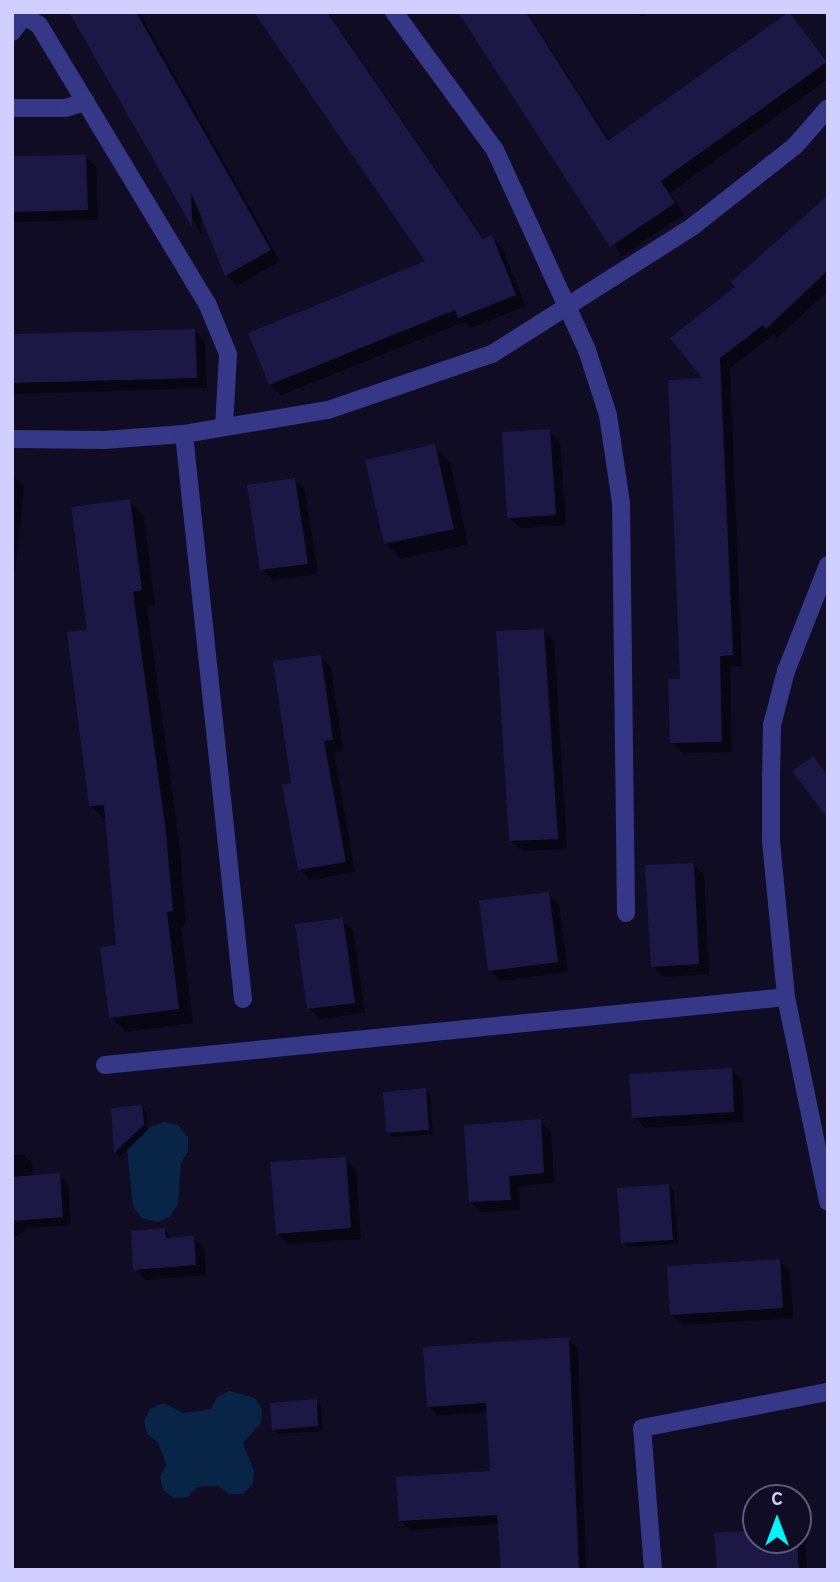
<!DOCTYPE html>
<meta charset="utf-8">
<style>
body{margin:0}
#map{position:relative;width:840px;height:1582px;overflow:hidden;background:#0f0c24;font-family:Overpass,sans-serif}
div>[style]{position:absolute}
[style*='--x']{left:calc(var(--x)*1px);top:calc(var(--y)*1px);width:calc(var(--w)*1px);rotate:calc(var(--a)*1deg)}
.water>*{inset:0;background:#082447}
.shadow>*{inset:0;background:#0007}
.building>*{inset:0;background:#1d1746}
.lane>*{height:18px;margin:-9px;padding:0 9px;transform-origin:9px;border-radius:9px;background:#343886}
.street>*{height:18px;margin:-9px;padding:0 9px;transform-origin:9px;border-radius:9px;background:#343886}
span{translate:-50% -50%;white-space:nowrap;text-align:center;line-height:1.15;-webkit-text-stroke:5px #0f0c24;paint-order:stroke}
.frame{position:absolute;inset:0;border:14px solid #d1cfff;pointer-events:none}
.north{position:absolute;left:742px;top:1484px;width:70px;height:70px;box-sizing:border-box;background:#0f0c24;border:2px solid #5d5a7c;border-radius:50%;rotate:0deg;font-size:19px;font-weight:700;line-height:28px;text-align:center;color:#d1cfff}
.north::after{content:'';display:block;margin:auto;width:24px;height:32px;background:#00f5fa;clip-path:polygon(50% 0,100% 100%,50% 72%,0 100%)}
</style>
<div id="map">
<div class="water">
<div style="clip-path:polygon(164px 1122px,178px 1125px,188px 1137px,188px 1151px,181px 1163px,178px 1204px,170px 1217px,157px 1222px,142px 1218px,133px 1207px,127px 1149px,150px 1127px)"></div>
<div style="clip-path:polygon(229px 1391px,255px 1398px,262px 1409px,261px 1423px,243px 1443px,254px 1471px,253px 1484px,243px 1494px,229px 1494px,218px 1486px,197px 1487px,188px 1497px,174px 1498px,163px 1490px,160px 1477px,166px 1465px,158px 1442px,147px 1434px,144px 1421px,150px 1409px,163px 1403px,184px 1413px,211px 1409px,217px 1397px)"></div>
</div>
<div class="shadow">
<div style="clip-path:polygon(71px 12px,139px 12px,280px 261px,237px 286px,226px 275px,201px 213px,202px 235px)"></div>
<div style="clip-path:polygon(255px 12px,328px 12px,485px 240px,491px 237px,502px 248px,526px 306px,471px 328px,464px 322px,281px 395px,270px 384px,428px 262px)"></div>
<div style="clip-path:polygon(462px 12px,527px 12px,610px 141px,790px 14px,828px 62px,828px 79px,670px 193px,684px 214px,622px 256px)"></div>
<div style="clip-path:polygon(637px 12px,650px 12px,642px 17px)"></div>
<div style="clip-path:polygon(85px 157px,96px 167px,98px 220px,12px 222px,12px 158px)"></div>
<div style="clip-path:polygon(828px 197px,828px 291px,777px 338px,774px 334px,730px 368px,742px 666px,730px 666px,732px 752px,682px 753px,671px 742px,682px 680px,706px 380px,737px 287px)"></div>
<div style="clip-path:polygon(194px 330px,205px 341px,207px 388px,12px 394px,12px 336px)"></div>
<div style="clip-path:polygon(549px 431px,560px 442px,566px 525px,520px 528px,509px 517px)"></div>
<div style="clip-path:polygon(434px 446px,450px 462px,468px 544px,401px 559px,385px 543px)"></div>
<div style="clip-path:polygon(12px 475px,24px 487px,15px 573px,12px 572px)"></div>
<div style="clip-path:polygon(295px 480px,305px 490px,318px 574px,273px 580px,262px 569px)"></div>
<div style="clip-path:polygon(129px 501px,144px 516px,155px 605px,147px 606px,180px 849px,186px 925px,181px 926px,193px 1023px,126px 1032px,111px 1017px,118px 947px,106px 820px,91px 806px,89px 631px)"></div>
<div style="clip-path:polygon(544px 631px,554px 641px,567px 849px,522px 851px,511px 841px)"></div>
<div style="clip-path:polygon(321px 657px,331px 667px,343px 750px,334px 752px,355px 872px,310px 880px,299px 869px,293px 785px)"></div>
<div style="clip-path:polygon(693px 864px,704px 875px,709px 974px,664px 977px,653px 966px)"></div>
<div style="clip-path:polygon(548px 893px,559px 904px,568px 972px,500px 981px,489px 970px)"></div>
<div style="clip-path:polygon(342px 920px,353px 930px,365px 1013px,319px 1019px,309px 1008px)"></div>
<div style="clip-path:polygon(731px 1069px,742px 1080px,744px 1122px,645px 1128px,634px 1117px)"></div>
<div style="clip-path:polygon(425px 1090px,430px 1095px,433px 1134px,393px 1137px,388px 1132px)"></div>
<div style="clip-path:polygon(142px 1107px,147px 1112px,148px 1130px,120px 1157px,116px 1152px,113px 1109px)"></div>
<div style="clip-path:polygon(540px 1121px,551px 1132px,554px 1183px,519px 1186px,520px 1210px,481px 1212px,471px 1202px)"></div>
<div style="clip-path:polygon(12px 1155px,24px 1155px,32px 1163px,33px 1177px,59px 1175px,68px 1184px,71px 1225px,28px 1228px,12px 1240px)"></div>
<div style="clip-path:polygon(346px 1159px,356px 1170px,361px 1239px,288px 1244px,277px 1233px)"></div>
<div style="clip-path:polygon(669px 1186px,674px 1191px,678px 1244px,628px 1247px,622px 1242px)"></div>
<div style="clip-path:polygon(165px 1230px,173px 1239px,193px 1238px,204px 1248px,206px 1275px,146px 1280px,135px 1269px)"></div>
<div style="clip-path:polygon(779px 1260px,790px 1271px,793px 1318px,683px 1325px,672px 1315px)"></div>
<div style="clip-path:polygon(568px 1339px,578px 1348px,586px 1570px,503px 1570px,499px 1524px,410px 1530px,401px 1521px,492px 1473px,488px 1412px,438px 1416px,428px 1406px)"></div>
<div style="clip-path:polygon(316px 1401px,321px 1406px,323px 1431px,278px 1434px,273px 1429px)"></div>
<div style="clip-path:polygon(756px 1531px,756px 1540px,798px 1540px,798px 1532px,805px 1538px,807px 1570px,719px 1570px)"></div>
</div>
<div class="building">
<div style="clip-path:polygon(69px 12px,136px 12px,271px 250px,225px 276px,191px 192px,192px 227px)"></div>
<div style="clip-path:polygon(254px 12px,327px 12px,483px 239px,492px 235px,516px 295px,458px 318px,455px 310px,269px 385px,248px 333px,425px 261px)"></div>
<div style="clip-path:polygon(458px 12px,526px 12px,608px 141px,789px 12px,827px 62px,661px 181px,675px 203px,610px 247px)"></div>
<div style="clip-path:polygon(69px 155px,86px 155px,88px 210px,12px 212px,12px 156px)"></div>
<div style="clip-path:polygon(828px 195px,828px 270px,766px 329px,763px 325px,720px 358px,733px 655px,720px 656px,722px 742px,670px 743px,668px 679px,680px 679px,668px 380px,702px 378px,670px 338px,735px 287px,731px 282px)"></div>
<div style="clip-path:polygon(195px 329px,197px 378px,12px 383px,12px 334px)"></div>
<div style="clip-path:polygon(550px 429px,556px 515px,507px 518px,502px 432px)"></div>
<div style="clip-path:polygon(435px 444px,454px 529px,384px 544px,365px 460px)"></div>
<div style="clip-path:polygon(295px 478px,308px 564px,260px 570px,247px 485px)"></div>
<div style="clip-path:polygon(130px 499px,142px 590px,133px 592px,166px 833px,173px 911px,167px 912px,179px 1009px,109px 1018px,100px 947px,116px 945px,104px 805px,89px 806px,67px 632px,87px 630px,71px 507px)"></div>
<div style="clip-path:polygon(544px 629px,558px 839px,509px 841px,496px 631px)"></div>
<div style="clip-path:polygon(321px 655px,333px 740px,324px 741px,346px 862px,298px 870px,282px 785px,291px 783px,273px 661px)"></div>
<div style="clip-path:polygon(813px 756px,828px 776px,828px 819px,792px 771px)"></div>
<div style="clip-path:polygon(694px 863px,699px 964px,651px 967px,645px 865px)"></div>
<div style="clip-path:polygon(549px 892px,558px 962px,488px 971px,479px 900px)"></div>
<div style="clip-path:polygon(343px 918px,355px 1003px,307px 1009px,295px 924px)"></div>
<div style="clip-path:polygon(732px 1068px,734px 1112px,632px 1118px,629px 1074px)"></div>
<div style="clip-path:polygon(426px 1088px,429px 1130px,386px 1133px,383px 1092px)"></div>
<div style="clip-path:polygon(142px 1105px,144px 1125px,114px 1153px,111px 1108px)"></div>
<div style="clip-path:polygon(541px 1119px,544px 1173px,509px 1176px,511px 1200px,469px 1202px,464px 1125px)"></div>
<div style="clip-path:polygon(346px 1157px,351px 1228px,276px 1234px,270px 1162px)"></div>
<div style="clip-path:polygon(60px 1173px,63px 1217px,12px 1221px,12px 1177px)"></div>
<div style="clip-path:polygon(669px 1184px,673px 1240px,621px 1243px,617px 1188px)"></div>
<div style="clip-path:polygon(165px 1228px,166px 1238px,194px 1236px,196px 1265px,133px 1270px,131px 1231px)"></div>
<div style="clip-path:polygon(780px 1259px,783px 1308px,670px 1315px,667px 1266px)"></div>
<div style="clip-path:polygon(569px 1337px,579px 1570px,501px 1570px,497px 1515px,399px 1521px,396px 1477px,490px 1471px,486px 1403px,427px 1407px,423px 1347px)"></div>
<div style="clip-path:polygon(317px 1399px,318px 1426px,272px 1430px,270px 1403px)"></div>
<div style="clip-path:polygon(756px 1530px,756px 1540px,797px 1540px,799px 1570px,717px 1570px,714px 1533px)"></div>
</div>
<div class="lane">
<div style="--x:12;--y:108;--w:53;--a:0"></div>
<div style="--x:65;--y:108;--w:22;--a:-16"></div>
<div style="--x:653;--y:1570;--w:142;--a:-94.4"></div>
<div style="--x:642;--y:1428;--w:189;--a:-11"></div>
</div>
<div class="street">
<div style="--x:394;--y:12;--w:171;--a:53.8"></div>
<div style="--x:495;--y:150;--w:220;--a:65.3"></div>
<div style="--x:587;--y:350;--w:68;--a:72.1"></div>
<div style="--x:608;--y:415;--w:89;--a:81.6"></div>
<div style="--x:621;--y:503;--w:410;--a:89.3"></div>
<div style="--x:12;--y:32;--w:20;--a:-53"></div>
<div style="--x:24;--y:16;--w:17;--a:31"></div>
<div style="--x:39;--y:25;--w:325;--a:58.9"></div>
<div style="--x:207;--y:303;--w:55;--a:67.6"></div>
<div style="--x:228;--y:354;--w:73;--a:93.1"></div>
<div style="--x:184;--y:434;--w:568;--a:84.04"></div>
<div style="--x:12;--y:439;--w:92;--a:0.6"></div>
<div style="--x:104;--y:440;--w:80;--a:-4.3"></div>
<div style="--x:184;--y:434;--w:146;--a:-9.5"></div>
<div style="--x:328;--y:410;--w:173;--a:-18.9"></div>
<div style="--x:492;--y:354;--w:237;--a:-32.4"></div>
<div style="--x:692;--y:227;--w:131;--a:-38.2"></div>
<div style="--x:795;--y:146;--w:50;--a:-49"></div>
<div style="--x:828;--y:565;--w:114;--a:111.6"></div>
<div style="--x:786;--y:671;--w:56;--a:104.5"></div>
<div style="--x:772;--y:725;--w:51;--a:91.1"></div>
<div style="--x:771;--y:776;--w:65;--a:90"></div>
<div style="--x:771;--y:841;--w:157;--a:84.5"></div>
<div style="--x:786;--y:997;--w:209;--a:78.4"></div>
<div style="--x:105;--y:1065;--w:684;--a:-5.7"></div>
</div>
<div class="frame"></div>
<div class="north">С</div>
</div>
